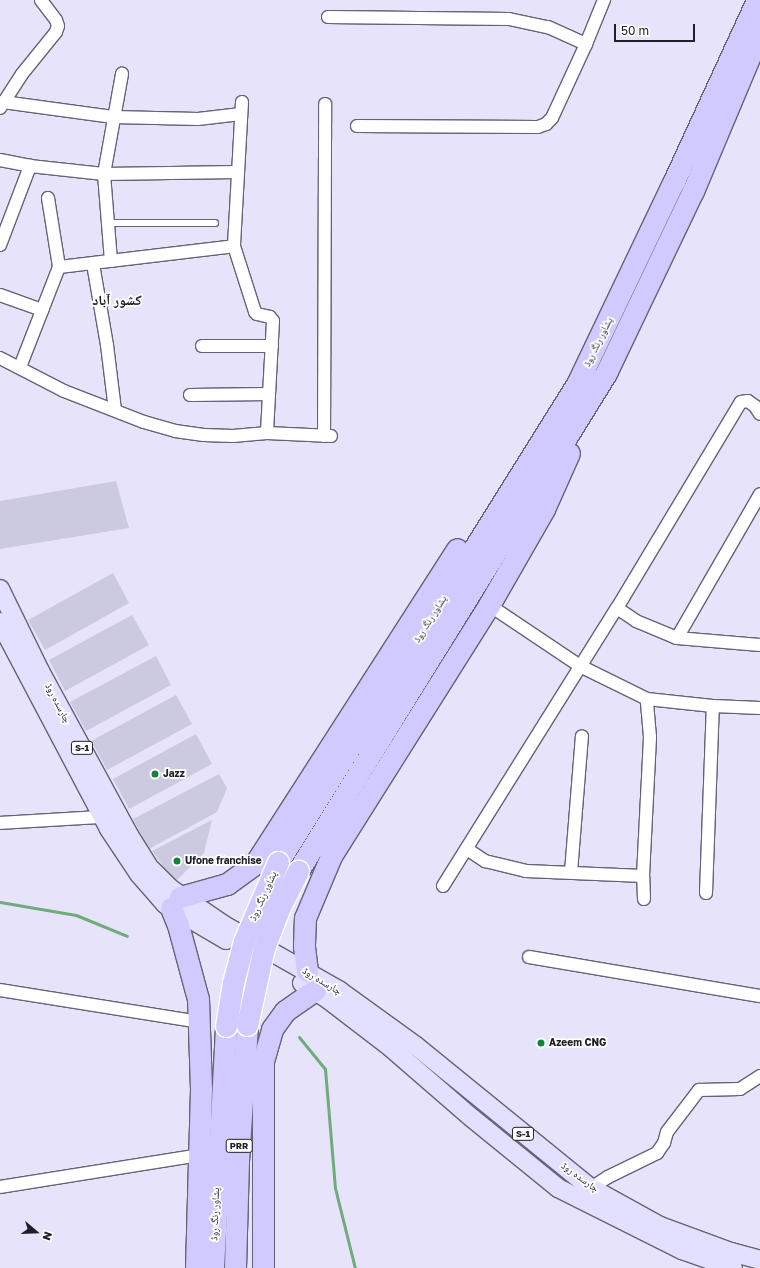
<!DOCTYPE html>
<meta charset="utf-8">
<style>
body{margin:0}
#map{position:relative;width:760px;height:1268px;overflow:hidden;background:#e6e3fb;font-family:"Golos Text","Noto Naskh Arabic",sans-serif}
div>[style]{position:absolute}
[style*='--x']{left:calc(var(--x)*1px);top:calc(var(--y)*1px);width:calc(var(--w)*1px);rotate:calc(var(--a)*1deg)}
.stream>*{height:3px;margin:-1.5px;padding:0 1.5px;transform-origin:1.5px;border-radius:1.5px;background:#70ab7b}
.building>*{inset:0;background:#cccae0}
.roads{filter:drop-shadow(1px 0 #656377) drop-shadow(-1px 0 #656377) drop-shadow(0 1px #656377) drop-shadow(0 -1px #656377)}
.lane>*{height:6px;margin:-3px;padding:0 3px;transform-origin:3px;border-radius:3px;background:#fff}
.street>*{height:12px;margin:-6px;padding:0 6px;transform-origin:6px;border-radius:6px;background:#fff}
.primary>*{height:18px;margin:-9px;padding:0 9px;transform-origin:9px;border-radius:9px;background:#e3dffe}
.highway>*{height:21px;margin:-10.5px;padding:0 10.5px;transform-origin:10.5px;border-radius:10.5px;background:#d1cafe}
.bridges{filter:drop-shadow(1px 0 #fff) drop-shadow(-1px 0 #fff) drop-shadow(0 1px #fff) drop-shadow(0 -1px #fff)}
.highway-bridge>*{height:21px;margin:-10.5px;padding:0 10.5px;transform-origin:10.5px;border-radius:10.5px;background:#d1cafe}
.dots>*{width:11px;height:11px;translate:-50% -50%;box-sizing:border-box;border:2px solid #fff;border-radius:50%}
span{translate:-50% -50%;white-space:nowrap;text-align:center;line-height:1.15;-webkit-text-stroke:3.5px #fff;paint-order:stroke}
.shield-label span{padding:1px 3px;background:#fff;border:1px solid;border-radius:3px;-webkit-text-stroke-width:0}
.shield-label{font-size:9px;color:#212028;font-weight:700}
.street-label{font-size:10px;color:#212028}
.poi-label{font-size:10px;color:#212028;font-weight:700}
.left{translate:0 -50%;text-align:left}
.district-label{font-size:14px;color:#212028;font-weight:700}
.north{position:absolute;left:16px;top:1212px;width:40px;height:40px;-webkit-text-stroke:3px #fff;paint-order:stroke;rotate:109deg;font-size:11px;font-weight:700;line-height:16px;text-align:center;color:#212028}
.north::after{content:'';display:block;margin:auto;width:14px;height:18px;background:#212028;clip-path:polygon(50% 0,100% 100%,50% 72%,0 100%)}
.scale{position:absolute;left:614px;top:24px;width:81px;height:18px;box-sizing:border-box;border:2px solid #212028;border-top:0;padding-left:5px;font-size:12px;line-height:14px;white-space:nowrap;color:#212028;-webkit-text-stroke:3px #fff;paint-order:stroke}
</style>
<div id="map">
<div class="stream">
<div style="--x:0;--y:902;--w:77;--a:9.7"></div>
<div style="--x:76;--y:915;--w:55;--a:22.4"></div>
<div style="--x:299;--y:1037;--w:41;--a:50.9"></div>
<div style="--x:325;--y:1069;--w:119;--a:85.2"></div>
<div style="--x:335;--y:1188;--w:82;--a:76"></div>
</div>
<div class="building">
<div style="clip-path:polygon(116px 481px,129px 528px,0 549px,0 501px)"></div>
<div style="clip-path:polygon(113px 573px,129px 603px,45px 650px,28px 620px)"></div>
<div style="clip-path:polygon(132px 615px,149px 645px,65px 691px,49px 660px)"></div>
<div style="clip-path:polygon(156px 656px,171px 685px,86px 731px,70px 702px)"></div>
<div style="clip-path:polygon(176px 695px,192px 724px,107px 770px,91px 741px)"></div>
<div style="clip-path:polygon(196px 734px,212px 764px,129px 809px,113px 779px)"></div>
<div style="clip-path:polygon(219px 774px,227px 788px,217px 812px,149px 849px,133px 819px)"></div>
<div style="clip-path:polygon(212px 820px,204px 853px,175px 882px,152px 851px)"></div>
</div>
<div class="roads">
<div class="lane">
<div style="--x:107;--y:223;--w:108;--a:0"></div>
</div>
<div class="street">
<div style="--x:328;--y:17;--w:181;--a:0.6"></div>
<div style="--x:509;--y:19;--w:40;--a:12"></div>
<div style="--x:548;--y:27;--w:42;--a:24.1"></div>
<div style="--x:3;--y:102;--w:111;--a:7.8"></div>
<div style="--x:113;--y:117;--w:85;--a:1.3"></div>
<div style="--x:198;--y:119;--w:43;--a:-6.6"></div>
<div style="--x:242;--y:102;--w:144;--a:93.2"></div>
<div style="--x:234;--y:246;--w:69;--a:72.3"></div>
<div style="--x:255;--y:312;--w:3;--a:45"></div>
<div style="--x:257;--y:314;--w:13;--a:13"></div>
<div style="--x:270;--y:317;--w:5;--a:53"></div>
<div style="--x:273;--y:321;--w:112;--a:93.1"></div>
<div style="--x:0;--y:108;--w:40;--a:-57.1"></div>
<div style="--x:22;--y:74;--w:54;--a:-51"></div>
<div style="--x:56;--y:32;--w:6;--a:-72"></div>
<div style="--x:58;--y:26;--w:6;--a:-108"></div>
<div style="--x:56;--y:20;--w:25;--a:-127"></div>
<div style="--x:357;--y:126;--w:181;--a:0.3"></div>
<div style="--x:538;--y:127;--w:9;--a:-21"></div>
<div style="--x:546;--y:124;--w:8;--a:-45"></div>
<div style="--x:552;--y:118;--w:81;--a:-65.3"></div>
<div style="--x:586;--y:44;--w:48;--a:-67.8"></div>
<div style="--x:0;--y:160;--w:31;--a:11"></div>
<div style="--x:30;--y:166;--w:74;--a:6.2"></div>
<div style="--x:104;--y:174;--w:133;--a:-0.9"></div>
<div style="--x:48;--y:198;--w:70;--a:80.9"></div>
<div style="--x:0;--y:245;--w:85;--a:-69.2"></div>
<div style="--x:111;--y:261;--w:87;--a:-94.6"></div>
<div style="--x:104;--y:174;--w:102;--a:-79.8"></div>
<div style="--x:93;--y:264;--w:82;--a:80.2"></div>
<div style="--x:107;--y:345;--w:65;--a:83"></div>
<div style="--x:0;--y:295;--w:45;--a:19.7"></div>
<div style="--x:202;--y:346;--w:70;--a:0"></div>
<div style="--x:0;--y:358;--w:72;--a:27.3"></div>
<div style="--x:64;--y:391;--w:86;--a:21.2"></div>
<div style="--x:144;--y:422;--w:32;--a:16"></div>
<div style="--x:175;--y:431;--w:29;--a:8"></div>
<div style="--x:204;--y:435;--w:29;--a:2"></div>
<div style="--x:233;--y:436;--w:34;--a:-5"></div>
<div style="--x:267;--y:433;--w:64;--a:2.7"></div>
<div style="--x:20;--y:367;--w:107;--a:-68.7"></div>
<div style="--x:59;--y:267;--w:176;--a:-6.8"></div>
<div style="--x:190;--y:395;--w:79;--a:-0.7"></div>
<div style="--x:324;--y:436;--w:332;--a:-89.8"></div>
<div style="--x:489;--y:605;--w:110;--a:33.8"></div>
<div style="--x:580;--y:666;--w:75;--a:26.2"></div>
<div style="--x:647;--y:699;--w:66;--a:6.1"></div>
<div style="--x:713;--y:706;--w:47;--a:2.4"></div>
<div style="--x:617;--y:608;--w:240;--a:-59"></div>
<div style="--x:741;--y:402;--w:7;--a:-8"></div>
<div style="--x:748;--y:401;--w:9;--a:36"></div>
<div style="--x:755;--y:406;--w:9;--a:58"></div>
<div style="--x:677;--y:638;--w:166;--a:-60"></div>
<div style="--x:0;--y:823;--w:102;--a:-3.4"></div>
<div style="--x:467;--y:849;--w:22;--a:34"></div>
<div style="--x:485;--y:861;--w:42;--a:13.7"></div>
<div style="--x:526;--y:871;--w:117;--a:2.4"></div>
<div style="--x:571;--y:872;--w:136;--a:-85.4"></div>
<div style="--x:443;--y:886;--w:328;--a:-58"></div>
<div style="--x:617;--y:608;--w:23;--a:34"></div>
<div style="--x:636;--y:621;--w:44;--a:22.5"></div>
<div style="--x:677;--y:638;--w:83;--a:4.8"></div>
<div style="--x:706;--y:893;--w:187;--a:-87.9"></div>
<div style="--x:644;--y:899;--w:23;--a:-92"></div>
<div style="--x:643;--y:876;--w:139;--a:-87.1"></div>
<div style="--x:650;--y:737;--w:38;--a:-95"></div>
<div style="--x:529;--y:957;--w:234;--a:9.6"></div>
<div style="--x:0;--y:990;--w:202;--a:9.1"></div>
<div style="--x:0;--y:1187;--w:202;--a:-9.1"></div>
<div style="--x:591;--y:1188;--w:20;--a:-33"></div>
<div style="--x:608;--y:1177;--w:55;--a:-26.1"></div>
<div style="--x:657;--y:1153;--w:12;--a:-55"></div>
<div style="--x:664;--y:1143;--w:11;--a:-75"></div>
<div style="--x:667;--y:1132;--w:53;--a:-52.7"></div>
<div style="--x:699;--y:1090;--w:41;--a:-1.4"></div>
<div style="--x:740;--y:1089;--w:24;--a:-33"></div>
</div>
<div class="primary">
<div style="--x:0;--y:589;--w:91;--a:64"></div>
<div style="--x:40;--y:671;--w:187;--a:61.5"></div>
<div style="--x:129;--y:835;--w:36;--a:58"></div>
<div style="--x:148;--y:866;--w:33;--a:45"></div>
<div style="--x:171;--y:889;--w:64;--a:34.2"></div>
<div style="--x:224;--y:925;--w:133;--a:29.6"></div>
<div style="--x:340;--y:991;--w:94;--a:35.9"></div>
<div style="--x:416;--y:1046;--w:225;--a:39.1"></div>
<div style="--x:591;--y:1188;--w:79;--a:28.8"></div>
<div style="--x:660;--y:1226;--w:76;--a:20.1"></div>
<div style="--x:731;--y:1252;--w:30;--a:15"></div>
<div style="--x:0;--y:622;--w:234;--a:62.2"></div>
<div style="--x:109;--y:829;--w:54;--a:56.3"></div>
<div style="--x:139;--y:874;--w:40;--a:49"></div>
<div style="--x:165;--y:904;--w:71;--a:30.5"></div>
<div style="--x:302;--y:983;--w:32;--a:32"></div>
<div style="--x:329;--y:1000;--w:77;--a:37.6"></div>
<div style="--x:390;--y:1047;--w:108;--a:40.9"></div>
<div style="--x:472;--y:1118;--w:111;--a:39.1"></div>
<div style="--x:558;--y:1188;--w:139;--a:26.6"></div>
<div style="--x:682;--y:1250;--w:54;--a:19.4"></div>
</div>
<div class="highway">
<div style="--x:278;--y:862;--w:564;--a:-57.97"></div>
<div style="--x:577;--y:384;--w:223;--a:-64.5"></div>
<div style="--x:673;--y:183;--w:201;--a:-65.3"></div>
<div style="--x:298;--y:871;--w:586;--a:-58.26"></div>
<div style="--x:606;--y:373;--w:202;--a:-64.5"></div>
<div style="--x:693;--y:191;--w:173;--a:-67.2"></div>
<div style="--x:180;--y:897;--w:49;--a:-15.5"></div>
<div style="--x:227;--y:884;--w:34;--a:-36"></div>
<div style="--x:255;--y:864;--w:374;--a:-57.3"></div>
<div style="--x:171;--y:908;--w:18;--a:68"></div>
<div style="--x:178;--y:925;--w:77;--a:74.9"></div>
<div style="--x:198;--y:999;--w:90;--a:88.1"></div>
<div style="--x:201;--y:1089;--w:179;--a:91.6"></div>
<div style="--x:307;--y:971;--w:26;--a:-97"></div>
<div style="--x:304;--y:945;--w:27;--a:-88"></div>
<div style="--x:305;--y:918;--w:67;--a:-67.2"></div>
<div style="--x:331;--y:856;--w:297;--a:-57.8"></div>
<div style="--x:489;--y:605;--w:111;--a:-60.2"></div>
<div style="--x:544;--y:509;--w:61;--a:-65.9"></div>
<div style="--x:213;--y:1268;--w:242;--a:-86.9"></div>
<div style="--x:235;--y:1268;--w:107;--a:-88.4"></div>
<div style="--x:238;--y:1161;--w:136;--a:-86.2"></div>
<div style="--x:263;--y:1268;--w:207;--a:-90"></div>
<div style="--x:263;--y:1061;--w:33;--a:-74"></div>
<div style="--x:272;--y:1029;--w:22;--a:-54"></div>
<div style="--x:285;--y:1011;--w:37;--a:-35"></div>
</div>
</div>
<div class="bridges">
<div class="highway-bridge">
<div style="--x:247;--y:1025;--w:79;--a:-77.6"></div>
<div style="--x:264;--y:948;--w:40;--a:-69"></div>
<div style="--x:278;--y:911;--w:45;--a:-63.4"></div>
<div style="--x:226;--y:1026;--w:44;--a:-80.8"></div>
<div style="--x:233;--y:983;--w:43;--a:-75.3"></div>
<div style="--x:244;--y:941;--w:86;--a:-66.7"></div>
</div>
</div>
<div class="dots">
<div style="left:155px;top:774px;background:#12833a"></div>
<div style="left:177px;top:861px;background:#12833a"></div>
<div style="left:541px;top:1043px;background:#12833a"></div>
</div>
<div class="shield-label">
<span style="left:82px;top:748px">S-1</span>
<span style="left:523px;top:1134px">S-1</span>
<span style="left:239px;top:1146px">PRR</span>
</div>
<div class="street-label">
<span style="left:598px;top:342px;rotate:-64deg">پشاور رنگ روڈ</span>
<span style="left:430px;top:619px;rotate:-58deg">پشاور رنگ روڈ</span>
<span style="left:58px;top:703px;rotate:62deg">چارسدہ روڈ</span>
<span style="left:263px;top:896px;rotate:-66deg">پشاور رنگ روڈ</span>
<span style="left:322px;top:981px;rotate:31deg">چارسدہ روڈ</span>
<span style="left:580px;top:1177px;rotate:36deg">چارسدہ روڈ</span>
<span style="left:215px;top:1214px;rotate:-88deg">پشاور رنگ روڈ</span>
</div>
<div class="poi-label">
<span class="left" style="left:163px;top:774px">Jazz</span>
<span class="left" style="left:185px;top:861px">Ufone franchise</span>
<span class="left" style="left:549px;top:1043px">Azeem CNG</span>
</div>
<div class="district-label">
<span style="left:117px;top:300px">کشور آباد</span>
</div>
<div class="north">N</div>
<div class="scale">50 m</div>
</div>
